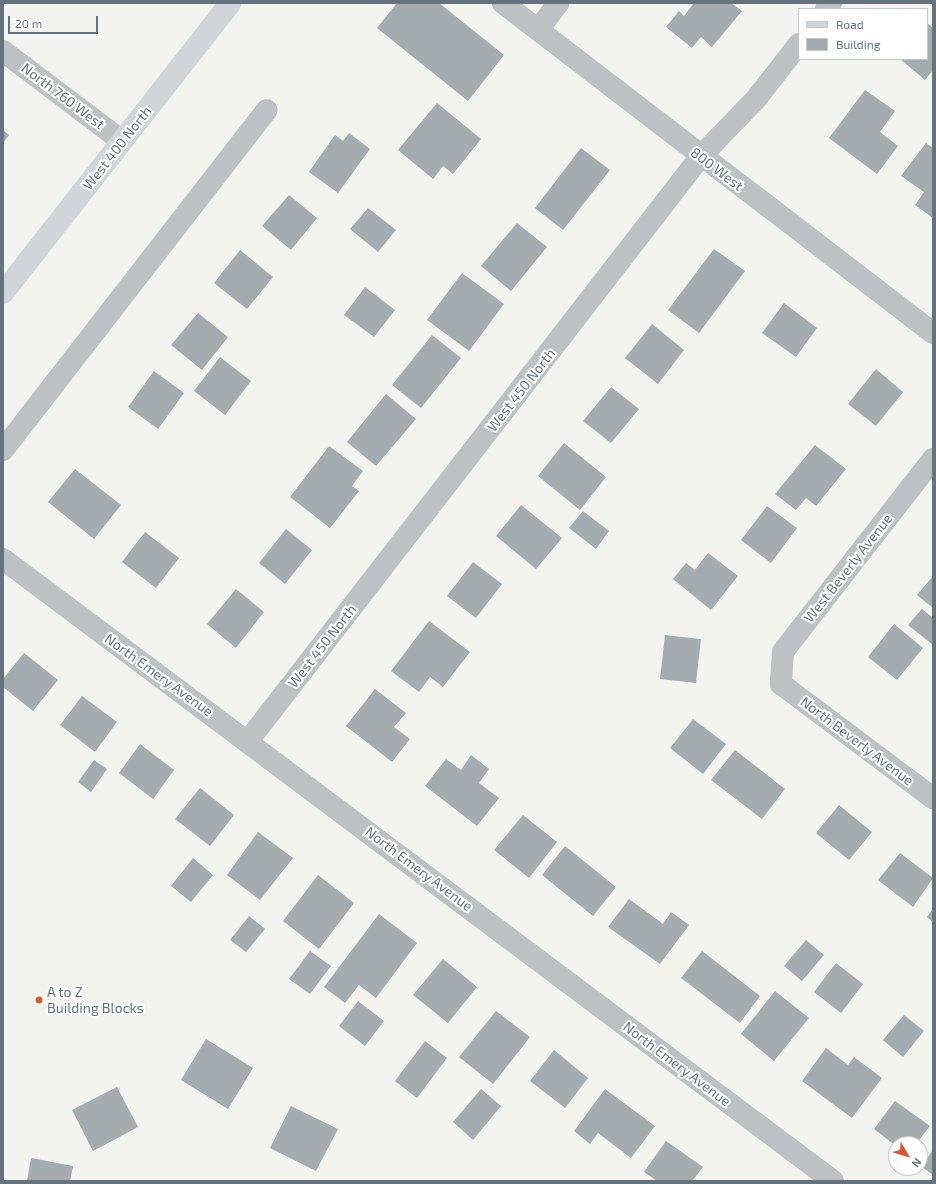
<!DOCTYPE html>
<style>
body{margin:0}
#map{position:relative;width:936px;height:1184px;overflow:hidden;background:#f3f3f0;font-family:"Exo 2",sans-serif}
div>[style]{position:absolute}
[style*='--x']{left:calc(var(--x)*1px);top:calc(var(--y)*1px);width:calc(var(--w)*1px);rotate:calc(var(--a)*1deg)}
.building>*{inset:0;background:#a5acb0}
.minor>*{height:22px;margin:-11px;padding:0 11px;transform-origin:11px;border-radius:11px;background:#bdc1c4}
.major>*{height:22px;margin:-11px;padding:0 11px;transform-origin:11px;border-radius:11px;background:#d1d5d9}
.dots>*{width:11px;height:11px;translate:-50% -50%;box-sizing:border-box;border:2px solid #fff;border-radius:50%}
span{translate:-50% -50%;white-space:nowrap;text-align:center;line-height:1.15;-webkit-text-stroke:4px #fff;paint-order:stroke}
.street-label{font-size:14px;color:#65737e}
.poi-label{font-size:14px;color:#65737e}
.left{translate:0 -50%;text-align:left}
.frame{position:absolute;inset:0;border:4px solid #65737e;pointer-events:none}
.legend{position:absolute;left:798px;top:8px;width:130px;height:52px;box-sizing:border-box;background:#fff;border:1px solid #c1c7cb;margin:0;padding:5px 7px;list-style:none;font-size:12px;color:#65737e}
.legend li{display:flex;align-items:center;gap:8px;height:20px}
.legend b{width:20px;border:1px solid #c1c7cb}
.north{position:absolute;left:888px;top:1136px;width:40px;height:40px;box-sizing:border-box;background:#fff;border:1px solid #c1c7cb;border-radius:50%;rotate:128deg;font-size:11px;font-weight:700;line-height:16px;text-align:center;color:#65737e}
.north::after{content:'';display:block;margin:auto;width:14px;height:18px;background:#d15832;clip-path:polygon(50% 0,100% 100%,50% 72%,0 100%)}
.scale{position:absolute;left:8px;top:16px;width:90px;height:18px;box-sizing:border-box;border:2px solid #65737e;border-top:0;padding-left:5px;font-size:12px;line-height:14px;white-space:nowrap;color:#65737e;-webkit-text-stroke:3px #fff;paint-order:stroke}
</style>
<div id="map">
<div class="building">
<div style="clip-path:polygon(397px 3px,439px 3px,504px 55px,468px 101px,377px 28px)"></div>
<div style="clip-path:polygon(694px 3px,731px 3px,742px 11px,712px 47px,701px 37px,692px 48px,666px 27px,679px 11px,684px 16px)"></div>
<div style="clip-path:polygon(927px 23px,933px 28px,933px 70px,925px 80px,900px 59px,927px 59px)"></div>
<div style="clip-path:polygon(865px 90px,895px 111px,880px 132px,898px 146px,877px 174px,829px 138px)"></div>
<div style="clip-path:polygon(437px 103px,481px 139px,453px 174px,443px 166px,433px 179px,398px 150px)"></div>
<div style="clip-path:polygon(3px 130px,9px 135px,3px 143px)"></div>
<div style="clip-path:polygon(349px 133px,370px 149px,338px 193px,309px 172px,335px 135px,343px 141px)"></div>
<div style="clip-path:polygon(926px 143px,933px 148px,933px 218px,915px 205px,924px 192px,901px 176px)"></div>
<div style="clip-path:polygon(581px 148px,610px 170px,563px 230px,535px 208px)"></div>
<div style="clip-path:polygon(289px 195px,317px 218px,291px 250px,262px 226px)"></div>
<div style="clip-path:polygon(368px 208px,396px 230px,378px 252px,350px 229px)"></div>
<div style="clip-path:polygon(517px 223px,547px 247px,511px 291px,481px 266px)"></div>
<div style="clip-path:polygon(714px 249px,745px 271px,699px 333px,668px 310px)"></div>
<div style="clip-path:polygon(240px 250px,273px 277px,247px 309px,214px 283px)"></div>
<div style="clip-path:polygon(462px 273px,504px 304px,469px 351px,427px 320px)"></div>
<div style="clip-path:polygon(365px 287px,395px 310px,374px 337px,344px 315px)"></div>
<div style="clip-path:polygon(784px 303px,817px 328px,796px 357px,762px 333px)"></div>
<div style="clip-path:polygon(198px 313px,228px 337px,202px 370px,171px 345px)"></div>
<div style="clip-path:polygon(652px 324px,684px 350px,658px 384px,625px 358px)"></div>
<div style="clip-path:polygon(432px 335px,461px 358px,421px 408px,392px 385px)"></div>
<div style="clip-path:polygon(220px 357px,251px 381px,225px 415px,194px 391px)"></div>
<div style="clip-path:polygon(876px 369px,903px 392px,876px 426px,848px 404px)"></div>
<div style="clip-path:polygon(154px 371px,184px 393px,158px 429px,128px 407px)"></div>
<div style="clip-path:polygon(611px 387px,639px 409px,611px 443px,583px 421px)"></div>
<div style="clip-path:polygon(386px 394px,416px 419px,376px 466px,347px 442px)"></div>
<div style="clip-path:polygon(564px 443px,606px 477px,580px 510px,538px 476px)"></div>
<div style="clip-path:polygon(815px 445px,846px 469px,816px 506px,806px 498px,796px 510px,775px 494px)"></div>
<div style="clip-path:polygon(329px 446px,363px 471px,352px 486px,359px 491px,330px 528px,290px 497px)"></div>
<div style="clip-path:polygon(75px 469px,121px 505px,94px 539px,48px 502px)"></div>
<div style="clip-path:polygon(521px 505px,562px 538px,536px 569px,496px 536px)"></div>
<div style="clip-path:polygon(767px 506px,797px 528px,771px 563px,741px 540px)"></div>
<div style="clip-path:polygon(583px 511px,609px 531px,596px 549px,569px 528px)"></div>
<div style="clip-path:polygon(286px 529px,312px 550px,285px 584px,259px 563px)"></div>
<div style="clip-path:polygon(145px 532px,179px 558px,156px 588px,122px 562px)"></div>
<div style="clip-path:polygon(708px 553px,738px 576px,711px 610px,673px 579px,686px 563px,695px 570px)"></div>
<div style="clip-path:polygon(473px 562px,502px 584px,476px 618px,447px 596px)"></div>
<div style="clip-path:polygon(933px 576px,933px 608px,917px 595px)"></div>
<div style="clip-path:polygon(236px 589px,264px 612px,236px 648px,207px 624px)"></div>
<div style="clip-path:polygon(922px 609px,933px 618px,933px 645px,908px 625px)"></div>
<div style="clip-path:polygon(429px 621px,470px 652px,443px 687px,430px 677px,419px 692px,391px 671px)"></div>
<div style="clip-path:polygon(894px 624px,923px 648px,897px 680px,868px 657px)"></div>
<div style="clip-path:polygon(665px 635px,701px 639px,696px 683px,660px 679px)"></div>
<div style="clip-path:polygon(24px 653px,58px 680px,33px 711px,3px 687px,3px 679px)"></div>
<div style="clip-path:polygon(375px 689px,406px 713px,394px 727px,410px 739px,392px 762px,346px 726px)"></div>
<div style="clip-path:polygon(82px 696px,117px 722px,95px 752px,60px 725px)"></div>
<div style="clip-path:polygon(693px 719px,726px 744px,703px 774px,670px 748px)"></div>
<div style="clip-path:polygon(140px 744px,174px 770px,153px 799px,119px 773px)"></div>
<div style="clip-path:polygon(735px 750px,785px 789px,762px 819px,711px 780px)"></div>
<div style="clip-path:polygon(471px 755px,489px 769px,479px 783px,499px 798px,477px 826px,425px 786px,446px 759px,461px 770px)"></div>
<div style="clip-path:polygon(94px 760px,107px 769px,91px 792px,78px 782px)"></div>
<div style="clip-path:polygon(200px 788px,234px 815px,210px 846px,175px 819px)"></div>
<div style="clip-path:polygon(839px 805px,872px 832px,849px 860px,816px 833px)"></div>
<div style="clip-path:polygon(523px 815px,557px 842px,529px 878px,494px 850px)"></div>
<div style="clip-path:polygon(258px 832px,293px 858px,260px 900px,227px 875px)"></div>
<div style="clip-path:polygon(565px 846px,616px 887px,593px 916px,542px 875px)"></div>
<div style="clip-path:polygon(900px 853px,933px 878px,913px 907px,878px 880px)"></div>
<div style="clip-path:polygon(193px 858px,213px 875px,191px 902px,171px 886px)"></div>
<div style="clip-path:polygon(318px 875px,354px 903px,319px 949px,283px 921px)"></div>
<div style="clip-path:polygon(629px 899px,663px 924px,671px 912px,689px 925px,660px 964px,608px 927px)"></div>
<div style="clip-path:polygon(933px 909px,933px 922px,927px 917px)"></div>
<div style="clip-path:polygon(379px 914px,417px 943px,376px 998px,359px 985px,345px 1003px,324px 987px)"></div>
<div style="clip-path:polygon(249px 916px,265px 929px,246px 952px,230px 940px)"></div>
<div style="clip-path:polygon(806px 940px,824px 955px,802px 981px,784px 966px)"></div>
<div style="clip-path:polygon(310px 951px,331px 966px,310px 994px,289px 979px)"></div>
<div style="clip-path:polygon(702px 951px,760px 996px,740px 1023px,681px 978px)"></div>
<div style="clip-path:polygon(443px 959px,477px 987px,448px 1023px,413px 995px)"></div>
<div style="clip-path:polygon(836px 963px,863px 984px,841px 1013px,814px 992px)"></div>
<div style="clip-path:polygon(775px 991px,809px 1018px,774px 1061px,741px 1034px)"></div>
<div style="clip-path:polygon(358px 1001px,384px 1021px,365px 1046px,339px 1026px)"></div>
<div style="clip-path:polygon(496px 1011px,530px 1037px,493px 1084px,459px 1057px)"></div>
<div style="clip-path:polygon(904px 1015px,924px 1031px,903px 1057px,883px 1040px)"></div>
<div style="clip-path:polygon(206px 1039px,253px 1068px,228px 1109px,181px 1080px)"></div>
<div style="clip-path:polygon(425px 1041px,447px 1058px,417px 1098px,395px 1081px)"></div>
<div style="clip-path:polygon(826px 1048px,848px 1065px,854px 1057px,882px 1078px,852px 1118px,802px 1081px)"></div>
<div style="clip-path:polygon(554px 1050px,588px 1078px,565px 1108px,530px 1081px)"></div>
<div style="clip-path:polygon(117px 1087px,138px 1127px,93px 1151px,72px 1110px)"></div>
<div style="clip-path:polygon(481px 1089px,501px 1106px,473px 1140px,453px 1122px)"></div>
<div style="clip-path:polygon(605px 1089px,655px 1126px,631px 1158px,598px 1133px,590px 1144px,574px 1131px)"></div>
<div style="clip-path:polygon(895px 1101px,930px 1126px,916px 1144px,896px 1146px,874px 1129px)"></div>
<div style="clip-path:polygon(291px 1106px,338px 1129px,316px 1171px,270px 1148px)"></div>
<div style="clip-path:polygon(666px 1141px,703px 1167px,692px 1181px,657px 1181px,644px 1172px)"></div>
<div style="clip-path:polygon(933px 1150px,933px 1175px,921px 1166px)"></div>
<div style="clip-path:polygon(31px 1158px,73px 1166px,70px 1181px,27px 1181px)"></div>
</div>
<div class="minor">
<div style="--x:503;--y:3;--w:542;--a:37.5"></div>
<div style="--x:826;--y:9;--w:8;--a:-50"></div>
<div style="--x:538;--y:30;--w:34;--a:-53"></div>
<div style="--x:3;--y:51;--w:149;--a:37.1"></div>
<div style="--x:3;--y:450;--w:430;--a:-52.2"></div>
<div style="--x:933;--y:459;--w:244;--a:127.9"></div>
<div style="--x:783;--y:652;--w:32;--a:94"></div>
<div style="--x:781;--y:684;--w:190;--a:36.9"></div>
<div style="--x:3;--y:559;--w:1037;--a:36.85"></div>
<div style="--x:248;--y:741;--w:740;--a:-52.25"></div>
<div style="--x:701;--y:156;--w:79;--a:-46"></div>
<div style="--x:756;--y:99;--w:70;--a:-52"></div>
</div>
<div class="major">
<div style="--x:3;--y:293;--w:368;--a:-51.9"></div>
</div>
<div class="dots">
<div style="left:39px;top:1000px;background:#d15832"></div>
</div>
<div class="street-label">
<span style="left:63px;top:96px;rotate:37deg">North 760 West</span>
<span style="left:117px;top:148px;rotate:-52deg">West 400 North</span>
<span style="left:717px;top:169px;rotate:37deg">800 West</span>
<span style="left:521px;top:390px;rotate:-52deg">West 450 North</span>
<span style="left:848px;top:568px;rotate:-52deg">West Beverly Avenue</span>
<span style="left:322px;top:646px;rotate:-52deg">West 450 North</span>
<span style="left:159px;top:675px;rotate:36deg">North Emery Avenue</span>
<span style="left:857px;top:741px;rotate:37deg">North Beverly Avenue</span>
<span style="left:419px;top:869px;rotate:37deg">North Emery Avenue</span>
<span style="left:677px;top:1064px;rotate:37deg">North Emery Avenue</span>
</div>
<div class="poi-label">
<span class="left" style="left:47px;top:1000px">A to Z<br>Building Blocks</span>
</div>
<div class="frame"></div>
<ul class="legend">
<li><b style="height:5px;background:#d1d5d9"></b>Road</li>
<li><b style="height:11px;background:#a5acb0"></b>Building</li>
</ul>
<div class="north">N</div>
<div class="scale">20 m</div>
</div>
